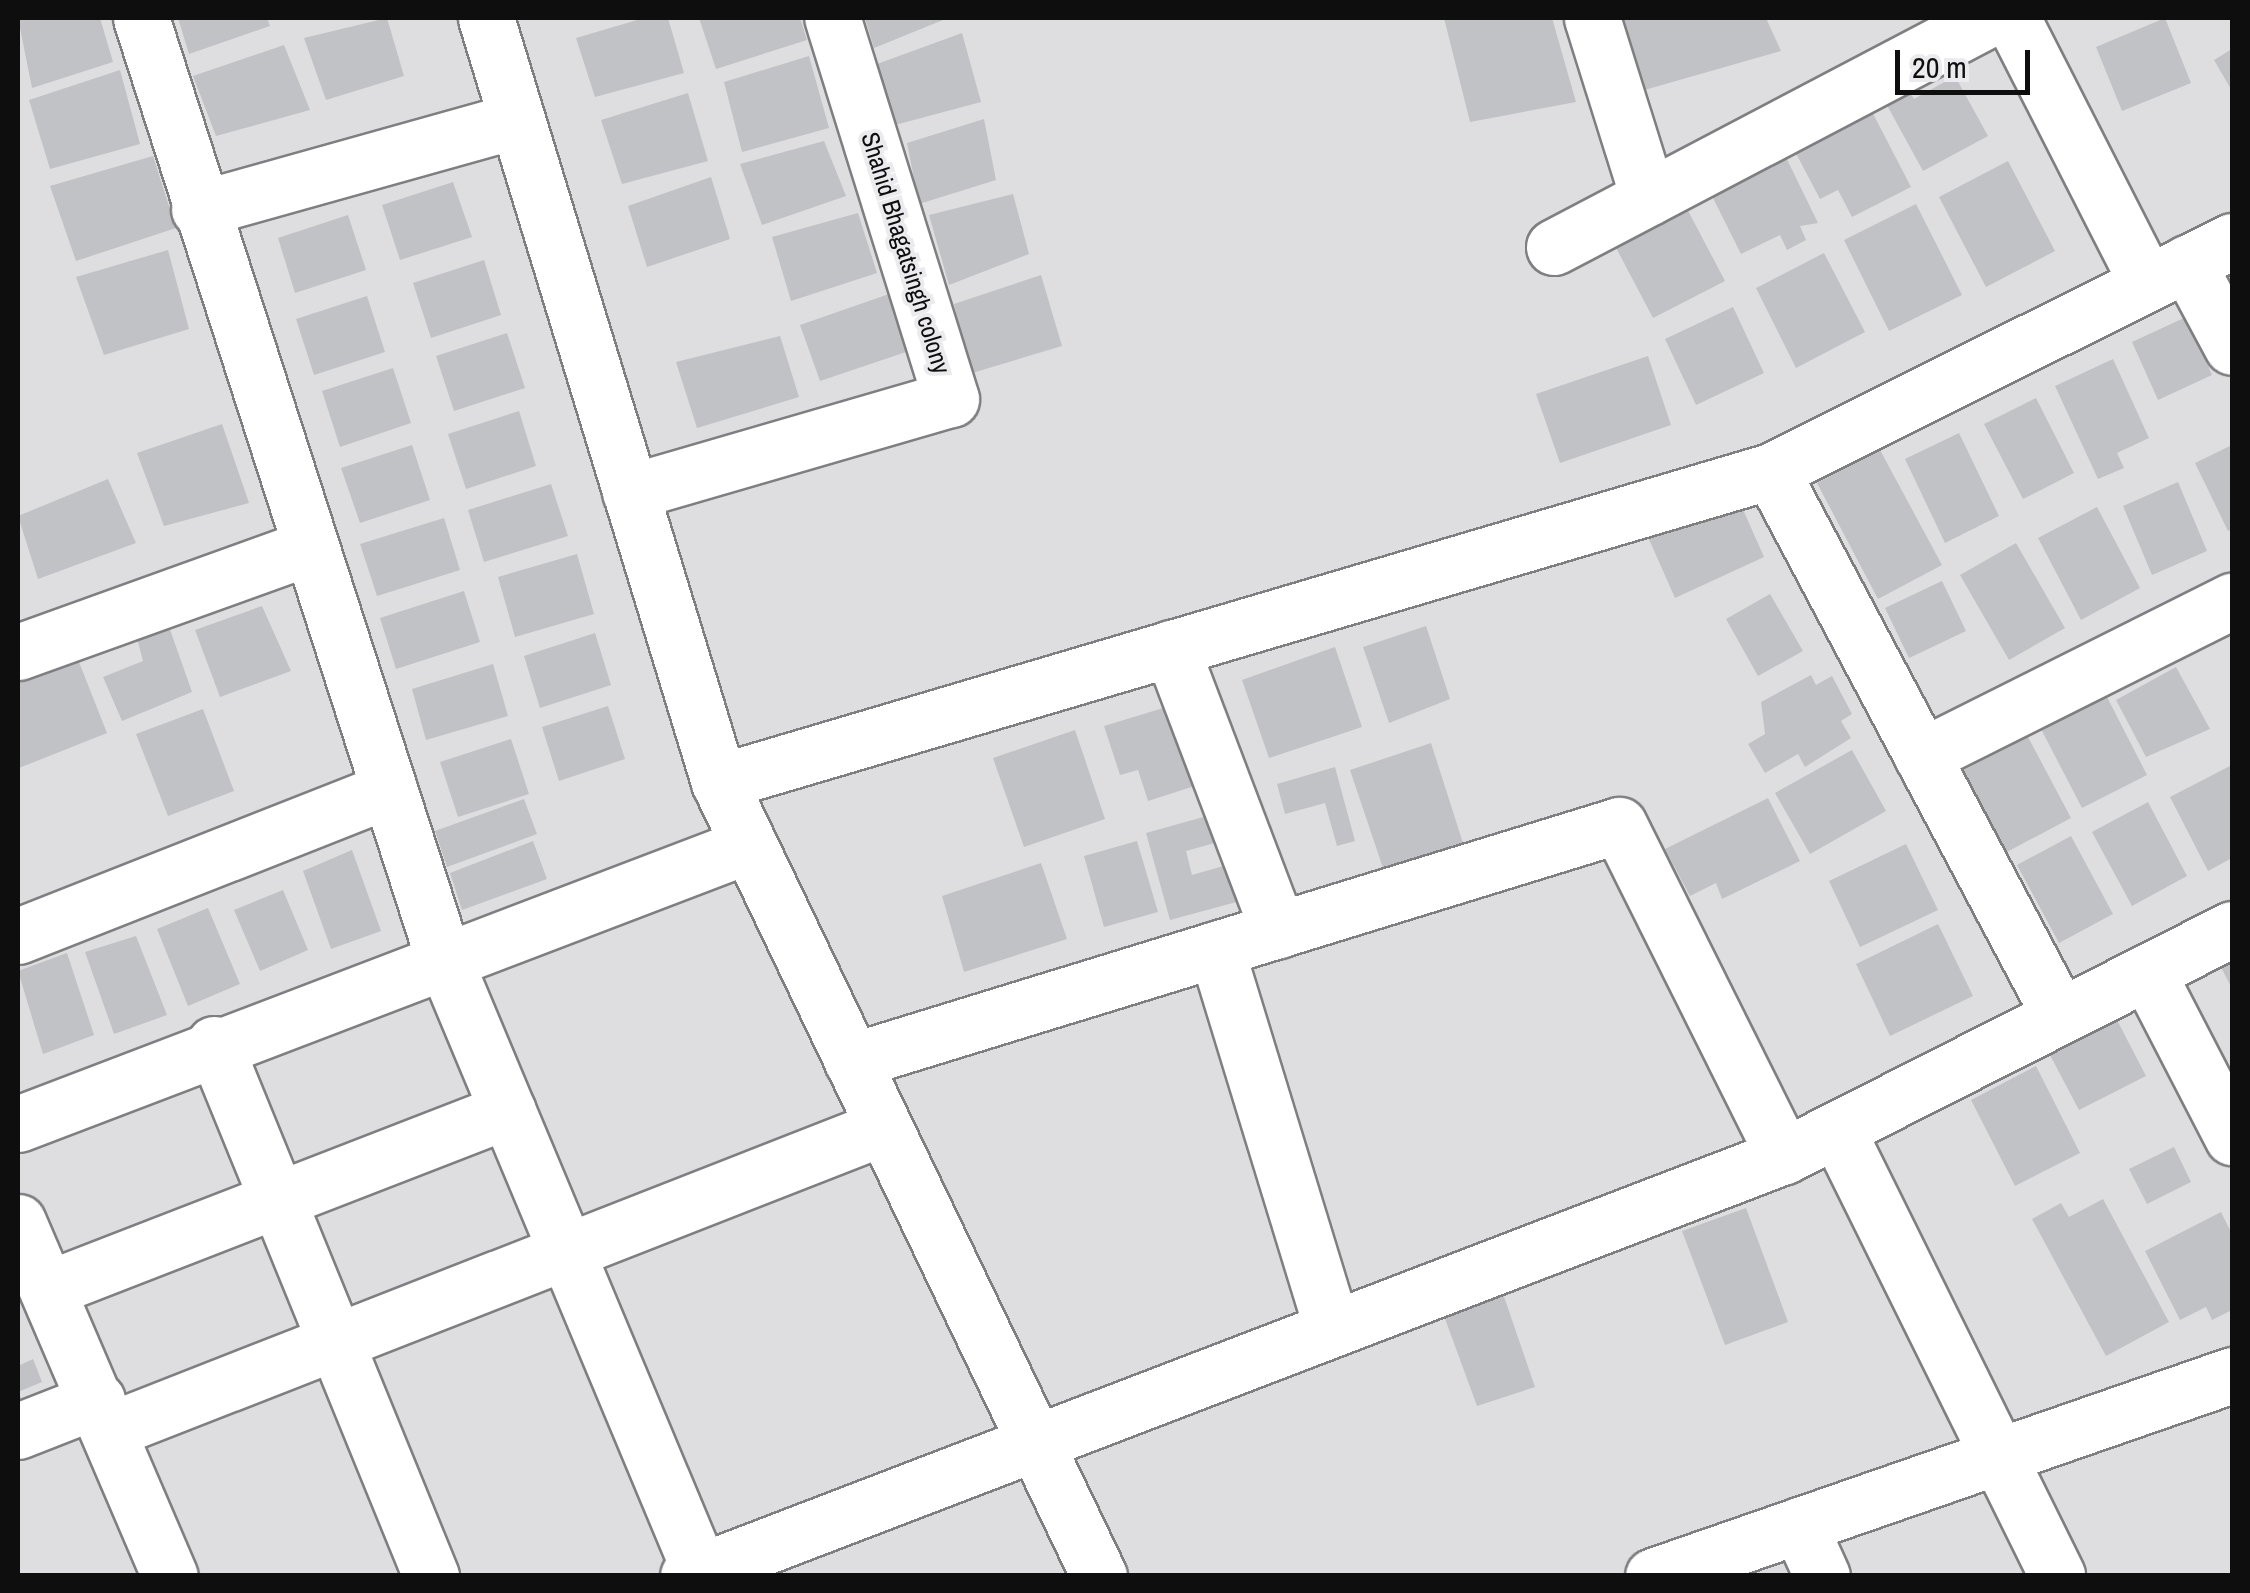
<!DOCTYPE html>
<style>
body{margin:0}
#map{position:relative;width:2250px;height:1593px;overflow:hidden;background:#dedee1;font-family:"Archivo Narrow",sans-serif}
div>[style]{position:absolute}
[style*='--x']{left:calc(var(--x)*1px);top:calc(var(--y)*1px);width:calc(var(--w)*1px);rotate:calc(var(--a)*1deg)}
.building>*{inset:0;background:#c1c2c5}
.roads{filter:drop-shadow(2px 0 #7f7f82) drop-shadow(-2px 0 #7f7f82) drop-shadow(0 2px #7f7f82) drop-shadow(0 -2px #7f7f82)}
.minor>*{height:55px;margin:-27.5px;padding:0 27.5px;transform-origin:27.5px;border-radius:27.5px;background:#fff}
span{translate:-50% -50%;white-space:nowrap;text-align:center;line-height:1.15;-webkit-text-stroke:8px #ebebef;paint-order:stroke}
.street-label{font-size:25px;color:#0e0e0f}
.frame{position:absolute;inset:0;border:20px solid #0e0e0f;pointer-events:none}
.scale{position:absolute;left:1895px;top:50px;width:135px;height:45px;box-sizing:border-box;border:5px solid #0e0e0f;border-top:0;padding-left:12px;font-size:30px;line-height:35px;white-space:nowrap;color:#0e0e0f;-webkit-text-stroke:8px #ebebef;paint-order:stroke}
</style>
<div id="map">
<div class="building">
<div style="clip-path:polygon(18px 18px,100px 18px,113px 62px,32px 88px)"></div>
<div style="clip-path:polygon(178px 18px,267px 18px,270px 26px,189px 54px)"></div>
<div style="clip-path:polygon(387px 18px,404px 76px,326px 100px,304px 38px)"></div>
<div style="clip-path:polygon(644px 18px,668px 18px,684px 73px,595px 97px,576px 38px)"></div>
<div style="clip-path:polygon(699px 18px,800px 18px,807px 40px,716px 69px)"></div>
<div style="clip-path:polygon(865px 18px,948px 18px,874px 48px)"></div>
<div style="clip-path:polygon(1444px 18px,1552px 18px,1576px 102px,1470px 122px)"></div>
<div style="clip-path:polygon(1618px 18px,1766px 18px,1781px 51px,1641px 91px)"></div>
<div style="clip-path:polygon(2165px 18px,2191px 83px,2122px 111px,2096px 47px)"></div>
<div style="clip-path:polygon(962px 33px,981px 102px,895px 125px,877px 64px)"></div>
<div style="clip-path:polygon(284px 45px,310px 110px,216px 136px,193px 76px)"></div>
<div style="clip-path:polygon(2232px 49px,2232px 91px,2214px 60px)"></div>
<div style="clip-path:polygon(809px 56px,829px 128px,742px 152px,724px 82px)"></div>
<div style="clip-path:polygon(120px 70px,140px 144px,50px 169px,29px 100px)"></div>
<div style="clip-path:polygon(1955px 76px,1988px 136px,1923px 171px,1883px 98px,1906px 86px,1914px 99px)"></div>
<div style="clip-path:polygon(688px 93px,708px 161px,622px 184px,601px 120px)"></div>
<div style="clip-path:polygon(1867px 102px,1911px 187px,1852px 217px,1838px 190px,1820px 199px,1790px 142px)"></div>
<div style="clip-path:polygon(984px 119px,996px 180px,919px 204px,907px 143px)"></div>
<div style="clip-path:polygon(824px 141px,846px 196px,762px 225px,740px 164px)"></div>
<div style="clip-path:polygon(1781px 147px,1818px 223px,1800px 226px,1806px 240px,1787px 250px,1780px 235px,1741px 254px,1706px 184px)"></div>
<div style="clip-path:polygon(153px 156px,176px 228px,76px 261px,50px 186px)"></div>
<div style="clip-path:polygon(2008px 161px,2055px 251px,1986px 287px,1939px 197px)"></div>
<div style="clip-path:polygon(711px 177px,730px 239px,647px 267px,628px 206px)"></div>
<div style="clip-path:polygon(453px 182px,472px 237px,400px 260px,382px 205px)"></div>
<div style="clip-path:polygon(1013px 194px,1029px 254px,949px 285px,929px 215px)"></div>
<div style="clip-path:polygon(1916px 204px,1962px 295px,1889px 331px,1844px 240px)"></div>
<div style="clip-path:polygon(1685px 205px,1725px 281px,1653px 318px,1613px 242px)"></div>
<div style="clip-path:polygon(858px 213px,877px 273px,791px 301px,772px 237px)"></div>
<div style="clip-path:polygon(348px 215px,366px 270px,295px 293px,278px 238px)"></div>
<div style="clip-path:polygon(168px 250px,189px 329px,104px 355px,76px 277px)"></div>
<div style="clip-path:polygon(1824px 253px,1865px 332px,1796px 368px,1756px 288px)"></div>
<div style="clip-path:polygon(484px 260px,501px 315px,431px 338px,413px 283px)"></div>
<div style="clip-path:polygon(1041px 275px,1062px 346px,969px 374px,954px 304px)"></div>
<div style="clip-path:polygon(889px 294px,909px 351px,820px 381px,800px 325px)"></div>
<div style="clip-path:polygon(367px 296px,385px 352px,314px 375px,296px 319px)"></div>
<div style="clip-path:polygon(1733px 307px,1764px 373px,1696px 405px,1665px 339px)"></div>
<div style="clip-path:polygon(2186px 317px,2212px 375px,2158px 400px,2132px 342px)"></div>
<div style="clip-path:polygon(507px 333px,525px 388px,454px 411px,436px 356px)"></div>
<div style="clip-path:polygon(780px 336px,799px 397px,697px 428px,676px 362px)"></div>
<div style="clip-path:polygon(1648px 356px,1671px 425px,1560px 463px,1536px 394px)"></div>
<div style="clip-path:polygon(2113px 359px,2149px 438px,2117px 453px,2124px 468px,2098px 479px,2055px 386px)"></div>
<div style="clip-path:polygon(393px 368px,411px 423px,340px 447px,322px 391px)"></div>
<div style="clip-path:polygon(2036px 398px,2074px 473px,2023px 499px,1984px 424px)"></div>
<div style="clip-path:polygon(519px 411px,536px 466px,466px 489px,448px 434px)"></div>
<div style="clip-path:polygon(222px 424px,249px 503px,164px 526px,137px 453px)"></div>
<div style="clip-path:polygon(1959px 433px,1999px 516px,1945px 543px,1905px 459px)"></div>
<div style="clip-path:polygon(412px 445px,430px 500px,360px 523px,341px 468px)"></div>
<div style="clip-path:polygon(2232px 445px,2232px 529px,2228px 531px,2195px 463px)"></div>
<div style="clip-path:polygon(1880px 450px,1942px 565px,1878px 599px,1817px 483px)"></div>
<div style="clip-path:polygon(108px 479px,136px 543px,38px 579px,18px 516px)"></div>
<div style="clip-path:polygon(2178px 482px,2207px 551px,2152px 575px,2123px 506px)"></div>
<div style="clip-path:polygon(551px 484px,568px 536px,484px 562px,468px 510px)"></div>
<div style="clip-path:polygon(1737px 496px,1764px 557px,1675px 598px,1648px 537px)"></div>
<div style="clip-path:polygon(2097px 507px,2140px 588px,2081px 620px,2038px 538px)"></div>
<div style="clip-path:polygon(444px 518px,460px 570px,377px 596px,360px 544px)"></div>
<div style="clip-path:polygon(2016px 543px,2065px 628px,2009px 660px,1960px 575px)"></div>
<div style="clip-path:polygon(577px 554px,594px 614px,515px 637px,498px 577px)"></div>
<div style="clip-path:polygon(1942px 581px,1966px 631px,1909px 658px,1885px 608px)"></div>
<div style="clip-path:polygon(464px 591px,480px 642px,396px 669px,380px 618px)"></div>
<div style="clip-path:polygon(1770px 594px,1803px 651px,1758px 676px,1726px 619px)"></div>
<div style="clip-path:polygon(262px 606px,291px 671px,220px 697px,195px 630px)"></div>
<div style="clip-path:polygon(167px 621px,192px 692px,122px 721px,103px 677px,143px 661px,136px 634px)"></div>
<div style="clip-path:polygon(1426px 626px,1450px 699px,1389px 723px,1363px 647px)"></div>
<div style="clip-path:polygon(595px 633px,611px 685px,540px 708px,524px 656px)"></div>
<div style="clip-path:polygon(1335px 647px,1362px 727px,1269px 758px,1242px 680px)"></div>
<div style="clip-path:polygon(77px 657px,107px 733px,19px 768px,18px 680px)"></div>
<div style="clip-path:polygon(493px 664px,508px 716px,426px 740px,412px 689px)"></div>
<div style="clip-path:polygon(2176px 667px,2210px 729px,2146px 757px,2116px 700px)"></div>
<div style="clip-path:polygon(1811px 675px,1816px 685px,1832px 676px,1852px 714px,1841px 721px,1851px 738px,1805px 767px,1798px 754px,1765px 773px,1748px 744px,1765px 734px,1761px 702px)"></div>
<div style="clip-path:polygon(2106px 695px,2147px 775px,2082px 808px,2041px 729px)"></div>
<div style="clip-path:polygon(1183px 702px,1207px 782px,1148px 801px,1138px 770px,1120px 775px,1104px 726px)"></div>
<div style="clip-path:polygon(608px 706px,625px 759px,559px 781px,542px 727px)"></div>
<div style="clip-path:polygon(203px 709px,234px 791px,168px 816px,136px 734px)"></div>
<div style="clip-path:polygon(1075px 730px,1105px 819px,1024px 847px,993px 758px)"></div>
<div style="clip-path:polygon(2028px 737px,2071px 818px,2005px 853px,1962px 771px)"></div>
<div style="clip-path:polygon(511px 739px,529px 794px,458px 817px,440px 762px)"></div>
<div style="clip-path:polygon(1431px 743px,1463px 843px,1383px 868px,1350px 770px)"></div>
<div style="clip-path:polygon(1852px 750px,1886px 811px,1810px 854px,1775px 793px)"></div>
<div style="clip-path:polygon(2230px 766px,2232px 858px,2208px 871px,2170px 797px)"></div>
<div style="clip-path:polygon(1335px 767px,1355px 841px,1337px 846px,1325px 803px,1285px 814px,1277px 784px)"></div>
<div style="clip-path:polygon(1768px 798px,1800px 861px,1722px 899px,1716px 883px,1690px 896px,1665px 849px)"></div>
<div style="clip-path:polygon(524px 799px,537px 834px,447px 867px,435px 831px)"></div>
<div style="clip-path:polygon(2148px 802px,2187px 876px,2132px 906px,2092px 832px)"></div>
<div style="clip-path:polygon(1214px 814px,1222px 841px,1186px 851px,1192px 875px,1234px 863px,1244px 900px,1170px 920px,1146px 833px)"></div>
<div style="clip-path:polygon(2071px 836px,2113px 914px,2059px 943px,2017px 865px)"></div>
<div style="clip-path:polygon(533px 841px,547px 879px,462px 910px,450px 873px)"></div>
<div style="clip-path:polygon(1137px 841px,1158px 912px,1104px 927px,1084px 856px)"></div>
<div style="clip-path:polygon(1906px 844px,1938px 910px,1860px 947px,1829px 881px)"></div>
<div style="clip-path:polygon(352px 850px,381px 931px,331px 949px,303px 871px)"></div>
<div style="clip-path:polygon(1041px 863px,1067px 939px,964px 972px,942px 896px)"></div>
<div style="clip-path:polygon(283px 890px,308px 950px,260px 971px,234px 910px)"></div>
<div style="clip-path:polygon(208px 908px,240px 984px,188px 1006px,157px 929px)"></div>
<div style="clip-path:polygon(1938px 924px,1973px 996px,1890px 1036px,1856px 964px)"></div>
<div style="clip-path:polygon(136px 936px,167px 1015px,114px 1034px,85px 952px)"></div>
<div style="clip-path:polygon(67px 953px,94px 1035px,43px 1054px,18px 971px)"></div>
<div style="clip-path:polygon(2232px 957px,2232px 989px,2219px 963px)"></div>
<div style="clip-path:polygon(2117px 1020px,2146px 1076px,2079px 1110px,2050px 1055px)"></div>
<div style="clip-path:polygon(2036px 1066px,2080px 1153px,2015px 1186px,1971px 1100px)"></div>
<div style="clip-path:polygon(2174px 1147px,2191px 1182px,2147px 1204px,2129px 1169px)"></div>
<div style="clip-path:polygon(2103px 1199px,2169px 1322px,2106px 1356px,2032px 1219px,2061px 1203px,2069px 1217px)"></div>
<div style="clip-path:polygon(1746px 1208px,1788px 1322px,1725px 1345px,1682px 1231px)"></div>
<div style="clip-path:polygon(2221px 1212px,2232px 1234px,2232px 1310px,2212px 1320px,2206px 1307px,2180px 1320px,2145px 1251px)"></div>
<div style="clip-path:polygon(1499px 1282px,1535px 1387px,1477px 1406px,1440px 1305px)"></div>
<div style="clip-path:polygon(33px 1359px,42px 1382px,18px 1392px,25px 1405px,18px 1408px,18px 1366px)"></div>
</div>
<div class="roads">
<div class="minor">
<div style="--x:141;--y:18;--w:983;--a:72.17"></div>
<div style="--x:442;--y:954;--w:674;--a:67.31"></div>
<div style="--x:486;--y:18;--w:799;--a:73.04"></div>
<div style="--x:719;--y:782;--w:880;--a:64.42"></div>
<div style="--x:1592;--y:18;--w:188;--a:72.6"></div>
<div style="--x:2012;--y:18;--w:297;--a:63"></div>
<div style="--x:199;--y:209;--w:330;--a:-15.6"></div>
<div style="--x:1554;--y:247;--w:492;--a:-27.7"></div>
<div style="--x:2187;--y:263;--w:95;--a:61.8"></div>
<div style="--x:1771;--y:471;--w:617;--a:62.06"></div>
<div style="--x:630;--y:492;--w:334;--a:-16.2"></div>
<div style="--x:951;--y:399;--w:399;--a:-107.3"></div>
<div style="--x:1171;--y:648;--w:302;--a:69.2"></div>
<div style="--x:18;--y:652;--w:309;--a:-19.8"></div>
<div style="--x:1922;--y:756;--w:347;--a:-26.6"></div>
<div style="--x:719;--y:782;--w:1097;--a:-16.47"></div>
<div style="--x:1771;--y:471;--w:515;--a:-26.52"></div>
<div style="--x:18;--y:936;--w:399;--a:-21.5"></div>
<div style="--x:1216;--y:949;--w:394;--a:73"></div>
<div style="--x:2147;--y:972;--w:186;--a:62.7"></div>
<div style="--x:214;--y:1044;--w:575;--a:67.81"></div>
<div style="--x:852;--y:1061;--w:802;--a:-17.1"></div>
<div style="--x:1619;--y:825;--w:370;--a:63.5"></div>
<div style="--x:18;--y:1124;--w:782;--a:-20.89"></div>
<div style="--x:1837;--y:1130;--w:497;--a:63.7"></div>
<div style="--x:18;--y:1222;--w:385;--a:66.8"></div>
<div style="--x:50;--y:1288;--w:491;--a:-21.2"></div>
<div style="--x:110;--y:1430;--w:831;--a:-21.38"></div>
<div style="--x:18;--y:1431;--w:85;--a:-21.4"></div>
<div style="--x:1799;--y:1525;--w:56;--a:65.7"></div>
<div style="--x:688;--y:1576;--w:1174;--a:-20.97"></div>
<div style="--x:1784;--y:1156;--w:502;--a:-26.87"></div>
<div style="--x:1653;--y:1576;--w:613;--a:-19.14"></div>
</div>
</div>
<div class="street-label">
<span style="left:906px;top:253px;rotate:73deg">Shahid Bhagatsingh colony</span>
</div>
<div class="frame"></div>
<div class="scale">20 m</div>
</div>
